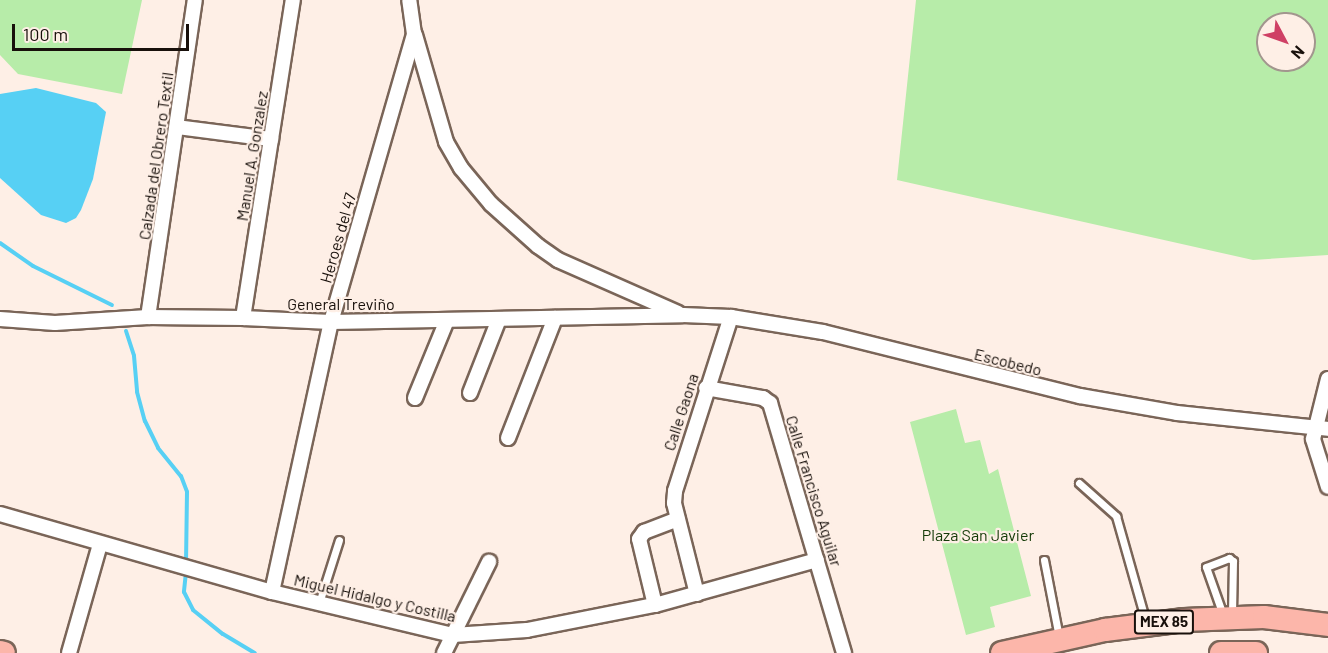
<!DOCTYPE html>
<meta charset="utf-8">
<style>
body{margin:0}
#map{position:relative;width:1328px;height:653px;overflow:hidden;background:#feefe6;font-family:Barlow,sans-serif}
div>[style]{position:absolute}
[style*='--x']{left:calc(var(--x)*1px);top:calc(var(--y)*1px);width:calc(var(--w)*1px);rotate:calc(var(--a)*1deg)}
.green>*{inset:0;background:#b7eca9}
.water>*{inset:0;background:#57d0f4}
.stream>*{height:4px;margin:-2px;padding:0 2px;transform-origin:2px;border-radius:2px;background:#57d0f4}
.roads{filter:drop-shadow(2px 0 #7a6558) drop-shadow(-2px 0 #7a6558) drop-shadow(0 2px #7a6558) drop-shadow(0 -2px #7a6558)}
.service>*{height:7px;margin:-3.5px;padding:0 3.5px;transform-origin:3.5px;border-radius:3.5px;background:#fff}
.minor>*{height:14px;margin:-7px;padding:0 7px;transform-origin:7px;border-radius:7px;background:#fff}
.trunk>*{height:22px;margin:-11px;padding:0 11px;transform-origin:11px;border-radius:11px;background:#fcb6aa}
span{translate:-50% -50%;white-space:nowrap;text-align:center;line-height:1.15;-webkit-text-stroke:4.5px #feefe6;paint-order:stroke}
.shield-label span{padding:2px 4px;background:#feefe6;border:2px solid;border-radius:4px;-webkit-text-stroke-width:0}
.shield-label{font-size:15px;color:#18100b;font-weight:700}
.street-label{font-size:16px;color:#18100b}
.park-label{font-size:16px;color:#143a07}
.north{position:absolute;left:1256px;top:12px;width:60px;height:60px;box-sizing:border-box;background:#feefe6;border:2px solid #a2968e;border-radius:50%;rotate:131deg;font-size:16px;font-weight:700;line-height:24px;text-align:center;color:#18100b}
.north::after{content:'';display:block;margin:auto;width:21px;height:27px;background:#cf4065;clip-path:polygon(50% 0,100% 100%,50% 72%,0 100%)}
.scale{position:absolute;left:12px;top:24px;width:177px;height:27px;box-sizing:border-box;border:3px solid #18100b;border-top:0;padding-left:8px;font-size:18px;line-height:21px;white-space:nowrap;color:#18100b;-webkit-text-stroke:4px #feefe6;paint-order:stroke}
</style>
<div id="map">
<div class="green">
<div style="clip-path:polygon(0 0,142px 0,122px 94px,18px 74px,0 55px)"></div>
<div style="clip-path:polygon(evenodd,916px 0,1328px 0,1328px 255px,1253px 260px,897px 180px,916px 0,1268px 24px,1304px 24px,1304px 60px,1268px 60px,1268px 24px)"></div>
<div style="clip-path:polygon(956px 409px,965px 443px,980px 440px,989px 474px,998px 469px,1031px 596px,990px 607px,995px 627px,966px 635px,910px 422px)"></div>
</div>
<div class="water">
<div style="clip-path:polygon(36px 88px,96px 103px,106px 112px,93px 179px,81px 210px,76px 218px,66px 223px,41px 215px,0 178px,0 94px)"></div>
</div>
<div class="stream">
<div style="--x:0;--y:243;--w:40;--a:34.9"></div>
<div style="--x:33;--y:266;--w:88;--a:26.3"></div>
<div style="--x:126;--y:331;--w:26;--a:72"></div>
<div style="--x:134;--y:356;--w:36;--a:85"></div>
<div style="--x:137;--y:392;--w:30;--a:75"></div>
<div style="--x:145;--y:421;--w:30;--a:64"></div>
<div style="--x:158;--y:448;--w:36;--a:51"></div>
<div style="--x:181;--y:476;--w:17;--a:69"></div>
<div style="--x:187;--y:492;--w:72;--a:90.8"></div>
<div style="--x:186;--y:572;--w:20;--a:96"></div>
<div style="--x:184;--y:592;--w:20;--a:63"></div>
<div style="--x:193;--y:610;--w:38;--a:39"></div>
<div style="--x:223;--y:634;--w:37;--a:31"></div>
</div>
<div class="roads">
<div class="service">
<div style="--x:1079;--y:483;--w:50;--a:41.7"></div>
<div style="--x:1116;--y:516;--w:110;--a:74.2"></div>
<div style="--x:1044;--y:560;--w:78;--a:79"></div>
<div style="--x:319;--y:603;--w:66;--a:-72.4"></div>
<div style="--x:1223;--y:615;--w:51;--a:-109.5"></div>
<div style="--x:1206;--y:567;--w:25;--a:-21"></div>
<div style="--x:1229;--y:558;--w:5;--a:37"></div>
<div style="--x:1233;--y:561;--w:52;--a:91.1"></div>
</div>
<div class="minor">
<div style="--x:415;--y:35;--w:111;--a:73.8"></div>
<div style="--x:446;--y:142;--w:30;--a:60"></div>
<div style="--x:461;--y:168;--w:47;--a:50.2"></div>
<div style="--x:491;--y:204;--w:63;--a:41.8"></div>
<div style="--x:538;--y:246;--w:24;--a:35"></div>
<div style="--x:558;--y:260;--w:131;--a:23.8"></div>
<div style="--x:177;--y:127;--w:95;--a:7.3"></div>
<div style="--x:148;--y:317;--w:320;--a:-81.6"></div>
<div style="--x:243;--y:318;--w:322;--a:-81.1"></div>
<div style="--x:0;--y:319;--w:55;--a:4.2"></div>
<div style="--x:55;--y:323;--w:93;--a:-3.7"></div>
<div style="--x:148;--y:317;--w:95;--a:0.6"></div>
<div style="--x:243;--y:318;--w:88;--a:2.6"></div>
<div style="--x:331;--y:322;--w:352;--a:-1.1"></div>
<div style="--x:683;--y:315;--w:48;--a:2.4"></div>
<div style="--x:731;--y:317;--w:93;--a:9.3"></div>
<div style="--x:823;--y:332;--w:265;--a:14"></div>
<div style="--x:1080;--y:396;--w:98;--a:9.9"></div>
<div style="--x:1177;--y:413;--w:152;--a:6"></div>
<div style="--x:1328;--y:379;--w:62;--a:104"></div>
<div style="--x:1313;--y:439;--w:50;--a:72.6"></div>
<div style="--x:706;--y:388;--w:58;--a:10"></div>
<div style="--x:763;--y:398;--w:9;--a:36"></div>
<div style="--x:770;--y:403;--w:261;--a:73.5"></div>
<div style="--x:470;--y:393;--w:79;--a:-68.6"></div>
<div style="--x:415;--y:398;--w:84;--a:-67.7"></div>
<div style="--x:508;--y:438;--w:129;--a:-68.6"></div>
<div style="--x:0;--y:514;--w:283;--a:16"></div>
<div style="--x:272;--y:592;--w:186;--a:13.4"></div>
<div style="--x:453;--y:635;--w:74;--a:-3.9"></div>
<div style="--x:527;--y:630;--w:130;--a:-11.1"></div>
<div style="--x:655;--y:605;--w:168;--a:-15.5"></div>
<div style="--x:272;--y:592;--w:276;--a:-77.7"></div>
<div style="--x:331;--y:322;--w:300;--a:-73.9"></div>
<div style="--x:414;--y:34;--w:34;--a:-98"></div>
<div style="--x:697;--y:594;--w:94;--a:-104.2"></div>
<div style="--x:674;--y:503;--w:12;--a:-85"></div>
<div style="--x:675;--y:491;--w:183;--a:-72.2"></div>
<div style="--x:655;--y:605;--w:68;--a:-103.6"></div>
<div style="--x:639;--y:539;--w:9;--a:-54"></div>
<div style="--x:644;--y:532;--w:36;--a:-21"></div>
<div style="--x:69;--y:653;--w:113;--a:-74.1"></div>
<div style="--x:444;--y:653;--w:102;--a:-63.7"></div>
</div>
<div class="trunk">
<div style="--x:0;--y:652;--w:4;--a:14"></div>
<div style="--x:1002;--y:653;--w:106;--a:-12.6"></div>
<div style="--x:1105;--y:630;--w:80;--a:-7.2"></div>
<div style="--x:1184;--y:620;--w:80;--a:-2.1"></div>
<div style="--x:1264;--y:617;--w:64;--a:7.1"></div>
<div style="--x:1221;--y:653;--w:35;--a:0"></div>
</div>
</div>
<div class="shield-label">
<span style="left:1164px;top:622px">MEX 85</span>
</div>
<div class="street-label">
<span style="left:156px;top:156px;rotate:-82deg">Calzada del Obrero Textil</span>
<span style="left:252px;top:156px;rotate:-81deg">Manuel A. Gonzalez</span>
<span style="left:338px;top:238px;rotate:-74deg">Heroes del 47</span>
<span style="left:341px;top:304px">General Treviño</span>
<span style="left:1008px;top:362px;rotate:14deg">Escobedo</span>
<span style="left:681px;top:412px;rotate:-72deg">Calle Gaona</span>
<span style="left:814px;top:491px;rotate:73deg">Calle Francisco Aguilar</span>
<span style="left:375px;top:598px;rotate:13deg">Miguel Hidalgo y Costilla</span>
</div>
<div class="park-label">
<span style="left:978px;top:535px">Plaza San Javier</span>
</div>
<div class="north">N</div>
<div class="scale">100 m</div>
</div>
